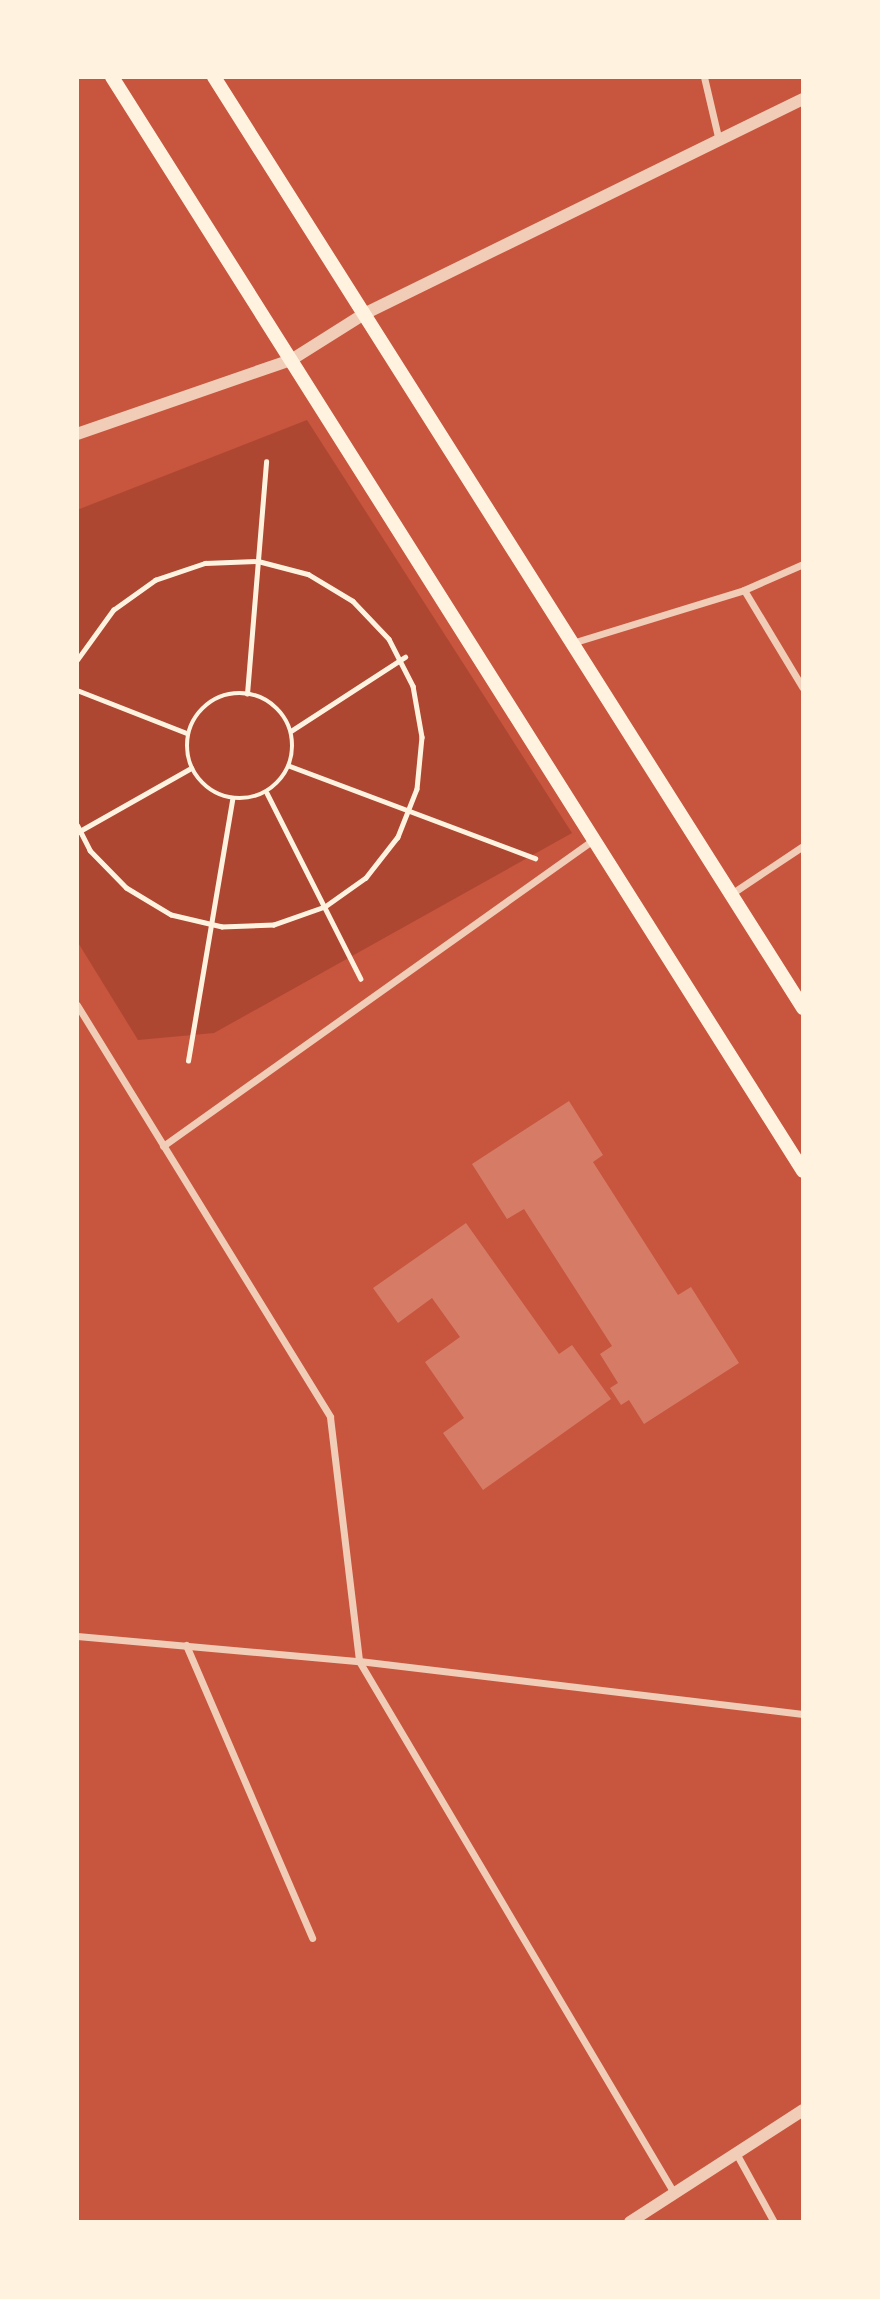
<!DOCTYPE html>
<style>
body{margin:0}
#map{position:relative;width:880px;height:2299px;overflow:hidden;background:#c8553d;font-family:Helvetica,sans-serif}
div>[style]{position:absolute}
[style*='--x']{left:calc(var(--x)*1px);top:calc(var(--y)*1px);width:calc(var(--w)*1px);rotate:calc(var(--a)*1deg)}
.green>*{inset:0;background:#ae4732}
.building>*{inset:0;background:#d67c66}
.path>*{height:4.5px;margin:-2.25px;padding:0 2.25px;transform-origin:2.25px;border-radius:2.25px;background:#fff3e0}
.path>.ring{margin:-2.25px;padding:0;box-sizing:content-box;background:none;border:4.5px solid #fff3e0;border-radius:50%}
.minor>*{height:7px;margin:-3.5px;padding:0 3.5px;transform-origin:3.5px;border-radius:3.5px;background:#f1ccb7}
.tertiary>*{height:12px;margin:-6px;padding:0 6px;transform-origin:6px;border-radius:6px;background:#f1ccb7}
.secondary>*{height:14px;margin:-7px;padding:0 7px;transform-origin:7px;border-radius:7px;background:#fff3e0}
span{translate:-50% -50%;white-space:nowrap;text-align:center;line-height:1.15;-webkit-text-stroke:6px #fff3e0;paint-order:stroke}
.frame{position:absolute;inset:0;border:79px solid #fff3e0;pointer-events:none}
</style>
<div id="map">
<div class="green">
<div style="clip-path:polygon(307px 420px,572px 833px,214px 1033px,138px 1040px,77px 941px,77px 510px)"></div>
</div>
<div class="building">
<div style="clip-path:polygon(569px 1101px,603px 1155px,593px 1162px,678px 1295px,691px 1287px,739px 1363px,644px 1424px,629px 1400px,621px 1405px,610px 1388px,618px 1383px,600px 1354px,612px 1346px,524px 1209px,507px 1219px,472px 1164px)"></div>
<div style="clip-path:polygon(466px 1223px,559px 1354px,572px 1345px,611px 1399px,483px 1490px,443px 1433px,464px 1418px,425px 1362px,460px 1337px,432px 1298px,398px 1323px,373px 1288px)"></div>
</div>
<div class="path">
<div style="--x:77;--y:660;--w:62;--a:-54.2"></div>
<div style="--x:113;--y:610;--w:52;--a:-35.5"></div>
<div style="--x:155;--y:580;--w:53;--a:-18.8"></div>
<div style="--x:205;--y:563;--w:53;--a:-2.2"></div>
<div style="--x:258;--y:561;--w:52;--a:14.6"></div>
<div style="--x:308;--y:574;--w:52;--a:31"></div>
<div style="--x:353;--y:601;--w:52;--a:46.5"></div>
<div style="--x:389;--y:639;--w:53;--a:62.9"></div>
<div style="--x:413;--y:686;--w:52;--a:80"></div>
<div style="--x:422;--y:737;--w:52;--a:95.5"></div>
<div style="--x:417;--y:789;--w:52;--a:111.6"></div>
<div style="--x:398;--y:837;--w:52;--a:128"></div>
<div style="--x:366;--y:878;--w:50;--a:144.7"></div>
<div style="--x:325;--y:907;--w:54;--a:160.6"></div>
<div style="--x:274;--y:925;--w:52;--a:177.8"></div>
<div style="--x:222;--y:927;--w:52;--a:-166.8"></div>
<div style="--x:171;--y:915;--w:52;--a:-149"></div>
<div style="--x:126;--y:888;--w:52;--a:-134.2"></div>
<div style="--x:90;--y:851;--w:28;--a:-117"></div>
<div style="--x:77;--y:690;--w:118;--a:21.4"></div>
<div class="ring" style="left:187px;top:693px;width:101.5px;height:101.5px"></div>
<div style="--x:247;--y:694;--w:233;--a:-85.3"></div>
<div style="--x:291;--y:731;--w:136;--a:-33"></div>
<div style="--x:290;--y:766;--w:262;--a:20.6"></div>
<div style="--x:267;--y:793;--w:208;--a:63.2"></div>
<div style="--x:78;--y:832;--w:130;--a:-29.5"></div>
<div style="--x:188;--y:1061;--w:265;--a:-80.4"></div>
</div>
<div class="minor">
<div style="--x:704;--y:77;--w:66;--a:76.8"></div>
<div style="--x:744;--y:590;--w:114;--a:59"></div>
<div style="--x:572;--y:643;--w:180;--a:-17.1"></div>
<div style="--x:744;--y:590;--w:64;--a:-23.8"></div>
<div style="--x:731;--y:894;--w:87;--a:-33.7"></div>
<div style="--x:77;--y:1005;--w:483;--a:58.4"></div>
<div style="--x:330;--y:1417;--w:246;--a:83.2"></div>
<div style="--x:359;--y:1661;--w:618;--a:59.37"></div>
<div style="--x:163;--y:1146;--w:528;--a:-35.44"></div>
<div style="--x:77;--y:1636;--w:283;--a:5.1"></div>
<div style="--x:359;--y:1661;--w:447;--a:6.8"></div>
<div style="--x:186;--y:1645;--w:319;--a:66.7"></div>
<div style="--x:736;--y:2153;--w:79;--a:61.2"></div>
</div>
<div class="tertiary">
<div style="--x:77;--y:434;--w:226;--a:-19.1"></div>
<div style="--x:291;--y:360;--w:86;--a:-32.2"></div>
<div style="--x:364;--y:314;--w:489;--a:-26.1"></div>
<div style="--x:630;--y:2222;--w:206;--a:-32.9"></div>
</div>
<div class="secondary">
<div style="--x:112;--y:77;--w:1294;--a:57.72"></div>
<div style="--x:214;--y:77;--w:1102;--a:57.68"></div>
</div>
<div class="frame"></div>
</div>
